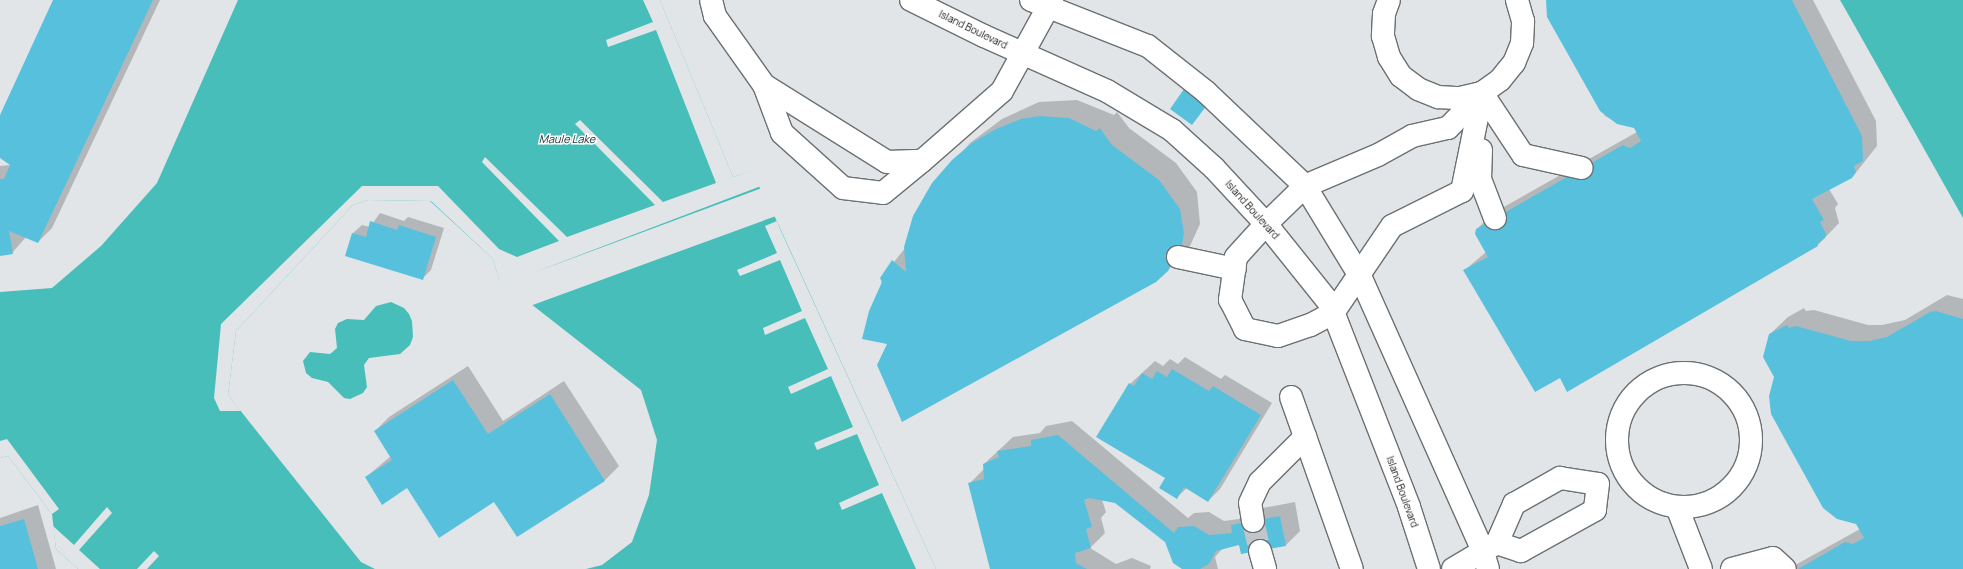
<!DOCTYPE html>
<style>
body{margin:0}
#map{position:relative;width:1963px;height:569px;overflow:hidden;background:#e1e5e8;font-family:Manrope,sans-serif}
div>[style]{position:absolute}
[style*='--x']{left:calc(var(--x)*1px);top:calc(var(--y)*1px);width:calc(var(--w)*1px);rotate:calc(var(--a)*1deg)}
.water>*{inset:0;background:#48beba}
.pier>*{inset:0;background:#e1e5e8}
.shadow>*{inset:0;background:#0003}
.building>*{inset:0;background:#57c1dd}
.minor-tunnel>*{height:22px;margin-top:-11px;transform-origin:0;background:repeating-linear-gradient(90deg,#c2c6c9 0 22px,transparent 0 33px)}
.roads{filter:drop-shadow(1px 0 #6c7073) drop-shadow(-1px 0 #6c7073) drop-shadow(0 1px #6c7073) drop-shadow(0 -1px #6c7073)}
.minor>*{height:22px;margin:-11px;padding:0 11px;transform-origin:11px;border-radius:11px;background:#fff}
.minor>.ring{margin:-11px;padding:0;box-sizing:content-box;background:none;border:22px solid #fff;border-radius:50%}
span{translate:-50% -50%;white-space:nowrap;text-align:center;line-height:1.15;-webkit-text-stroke:3px #fff;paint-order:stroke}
.street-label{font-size:10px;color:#151617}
.water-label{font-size:11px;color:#1b2f2e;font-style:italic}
</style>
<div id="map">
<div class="water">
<div style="clip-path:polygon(238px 0,660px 0,733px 177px,751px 171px,774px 215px,936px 569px,586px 569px,602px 565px,632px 542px,649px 495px,657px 440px,641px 390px,499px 279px,493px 259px,430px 201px,368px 200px,353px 205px,236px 331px,228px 395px,361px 562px,375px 569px,78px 569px,56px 549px,52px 514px,8px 456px,0 458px,0 292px,52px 288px,101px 246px,157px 183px)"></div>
<div style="clip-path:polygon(1840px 0,1963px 0,1963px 218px,1852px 21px)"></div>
<div style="clip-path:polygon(391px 302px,404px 308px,409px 314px,412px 321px,413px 337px,410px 345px,400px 354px,369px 358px,364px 365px,367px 387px,363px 393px,350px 399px,344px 398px,328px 382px,312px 378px,306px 373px,303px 361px,310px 352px,330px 354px,337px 348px,335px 329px,338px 323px,347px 319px,364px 320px,376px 306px)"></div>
</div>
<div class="pier">
<div style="clip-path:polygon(643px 0,660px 0,733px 177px,753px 170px,761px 186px,530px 274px,762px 188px,776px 216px,530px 306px,502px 285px,504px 284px,499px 279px,493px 259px,431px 201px,368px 200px,353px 205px,236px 331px,228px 395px,241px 411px,220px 411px,214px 398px,221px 324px,362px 186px,438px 186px,499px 249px,517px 257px,559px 241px,482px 162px,485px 157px,567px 237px,655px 205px,575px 124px,580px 120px,663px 202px,716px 183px,656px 30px,608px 47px,606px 40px,653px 22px)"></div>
<div style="clip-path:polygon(777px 221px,780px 229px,936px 569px,916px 569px,882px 493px,842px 510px,839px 503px,879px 485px,857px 434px,817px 450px,814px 443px,853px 427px,831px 376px,791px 394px,788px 387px,828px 369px,805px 318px,765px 335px,763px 328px,802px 311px,780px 260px,740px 276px,737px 270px,777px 253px,765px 226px)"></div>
<div style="clip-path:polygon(7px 439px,59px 509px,52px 514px,8px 456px,0 458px,0 441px)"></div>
<div style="clip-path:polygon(107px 507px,112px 513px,79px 550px,100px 569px,78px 569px,56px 549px,53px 526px,74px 545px)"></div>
<div style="clip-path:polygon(154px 551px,159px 556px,147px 569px,137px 569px)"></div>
</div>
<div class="shadow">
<div style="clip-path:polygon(54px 0,160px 0,52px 228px,38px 242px,26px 237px,12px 253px,0 255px,0 166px,11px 165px,0 157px,0 118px)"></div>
<div style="clip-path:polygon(1548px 0,1813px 0,1876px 121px,1877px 146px,1854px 175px,1829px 189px,1838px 204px,1835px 208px,1839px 223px,1818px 245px,1567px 390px,1560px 376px,1465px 270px,1486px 252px,1478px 228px,1493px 213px,1637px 132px,1635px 127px,1618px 123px,1605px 116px,1548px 16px)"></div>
<div style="clip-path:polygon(1077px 100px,1114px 115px,1117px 112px,1129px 128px,1176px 163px,1197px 192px,1200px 224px,1190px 246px,1156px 281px,889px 343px,881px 278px,906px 247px,914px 216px,926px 194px,970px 143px,1002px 119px,1039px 102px)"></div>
<div style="clip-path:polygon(380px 213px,404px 221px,408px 217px,444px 228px,431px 270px,422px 279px,353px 233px,362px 225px,370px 227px)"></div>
<div style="clip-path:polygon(1947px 295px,1963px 299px,1963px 569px,1788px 569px,1860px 529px,1775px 377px,1770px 334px,1788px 317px,1804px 308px,1806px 311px,1814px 310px,1868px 325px,1882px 325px,1905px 320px)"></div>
<div style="clip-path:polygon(1185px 357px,1221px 379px,1225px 375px,1272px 403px,1220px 489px,1208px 501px,1187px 488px,1176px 498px,1130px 384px,1155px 361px,1163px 366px,1170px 359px,1178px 364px)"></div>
<div style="clip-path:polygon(468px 366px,503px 421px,564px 381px,619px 466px,605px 480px,517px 536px,495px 501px,408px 487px,366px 477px,391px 456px,375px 431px,389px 417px)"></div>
<div style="clip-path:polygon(1072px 421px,1188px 518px,1194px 513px,1209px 512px,1224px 521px,1239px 519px,1247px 511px,1295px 502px,1300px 531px,1286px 545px,1242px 553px,1240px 544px,1223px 548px,1215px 557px,1218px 569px,1184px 569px,1166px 542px,1115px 502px,1102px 500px,1106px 512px,1101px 518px,1105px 533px,1090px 548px,1116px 564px,1132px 558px,1151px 566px,1150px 569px,991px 569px,969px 484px,984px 469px,984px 464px,1013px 437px,1040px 433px,1046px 426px)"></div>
<div style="clip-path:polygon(38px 505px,56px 569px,0 569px,0 518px)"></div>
</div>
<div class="building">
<div style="clip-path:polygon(53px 0,153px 0,38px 243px,9px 231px,13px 254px,0 256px,0 179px,4px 179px,10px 165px,0 158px,0 115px)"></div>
<div style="clip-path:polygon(1546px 0,1792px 0,1862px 136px,1863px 161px,1854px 166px,1856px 172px,1852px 178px,1812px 199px,1824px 220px,1820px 222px,1826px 234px,1825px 238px,1817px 244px,1818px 246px,1567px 392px,1560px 378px,1535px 392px,1463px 270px,1488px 257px,1475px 234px,1476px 229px,1623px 145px,1630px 148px,1641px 141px,1634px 128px,1617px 124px,1600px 111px,1547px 17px)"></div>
<div style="clip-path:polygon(1184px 89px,1207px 105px,1192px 125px,1170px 109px)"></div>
<div style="clip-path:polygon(1040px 116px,1069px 118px,1096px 131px,1100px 128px,1112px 145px,1159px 180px,1180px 209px,1184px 233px,1181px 250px,1168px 271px,1156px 282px,902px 422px,877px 365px,887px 344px,862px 339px,869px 311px,882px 282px,880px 278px,892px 260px,906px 272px,904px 247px,913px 216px,932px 183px,952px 160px,972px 143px,996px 129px,1021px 119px)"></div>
<div style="clip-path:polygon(370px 221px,397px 230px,399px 225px,436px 237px,423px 280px,345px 256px,352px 233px,366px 237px)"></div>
<div style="clip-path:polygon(1936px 311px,1963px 319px,1963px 569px,1798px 569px,1845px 542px,1853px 544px,1864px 538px,1856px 524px,1837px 519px,1823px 508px,1771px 414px,1769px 396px,1774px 377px,1763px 357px,1769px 334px,1787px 325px,1789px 328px,1796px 326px,1851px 341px,1870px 341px,1887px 337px,1930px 312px)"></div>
<div style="clip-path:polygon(1172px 369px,1209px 391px,1213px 386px,1261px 415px,1208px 502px,1184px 487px,1177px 499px,1159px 488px,1165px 478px,1096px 437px,1129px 383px,1134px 386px,1142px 373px,1152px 379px,1157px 371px,1167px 377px)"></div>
<div style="clip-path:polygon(453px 380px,488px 434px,550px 394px,605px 481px,517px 537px,494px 502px,439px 538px,407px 488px,382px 505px,365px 477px,392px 460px,374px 431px)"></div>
<div style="clip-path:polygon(1058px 435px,1174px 533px,1178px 527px,1194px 526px,1209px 535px,1232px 533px,1231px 525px,1280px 516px,1286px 546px,1241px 554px,1239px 545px,1216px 551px,1209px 564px,1200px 569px,1182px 569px,1173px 563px,1165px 542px,1115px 503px,1089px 498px,1084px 500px,1092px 527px,1086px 529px,1091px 548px,1075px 553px,1076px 563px,1087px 569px,990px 569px,968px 483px,984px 479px,983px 464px,999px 457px,997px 451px,1031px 446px,1031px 440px)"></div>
<div style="clip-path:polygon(24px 519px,38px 569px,0 569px,0 526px)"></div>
</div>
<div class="minor-tunnel">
<div style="--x:1253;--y:521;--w:31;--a:77"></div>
</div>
<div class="roads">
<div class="minor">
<div style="--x:711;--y:0;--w:16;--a:76"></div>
<div style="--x:715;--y:16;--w:85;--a:54.6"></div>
<div style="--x:764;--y:85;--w:145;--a:32"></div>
<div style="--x:887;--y:162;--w:35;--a:-2"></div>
<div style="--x:922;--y:161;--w:106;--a:-41.2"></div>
<div style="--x:1002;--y:91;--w:104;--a:-61.2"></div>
<div style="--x:911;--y:0;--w:81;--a:26.3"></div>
<div style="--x:984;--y:36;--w:135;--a:24.1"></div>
<div style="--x:1107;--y:91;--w:76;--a:31"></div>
<div style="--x:1172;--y:130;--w:57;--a:42.1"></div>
<div style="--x:1214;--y:168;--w:76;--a:47.1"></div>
<div style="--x:1266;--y:224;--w:102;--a:51.3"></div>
<div style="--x:1330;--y:304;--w:218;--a:68.7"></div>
<div style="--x:1409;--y:507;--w:65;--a:72.1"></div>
<div style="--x:1031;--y:0;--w:126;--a:21.5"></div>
<div style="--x:1148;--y:46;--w:74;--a:38.4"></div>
<div style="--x:1206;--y:92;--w:137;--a:43.5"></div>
<div style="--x:1305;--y:186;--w:105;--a:58.6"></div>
<div style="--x:1360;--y:276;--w:296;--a:65.9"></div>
<div style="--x:1481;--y:546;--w:24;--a:73"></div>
<div style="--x:1389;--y:0;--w:15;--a:110"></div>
<div style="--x:1384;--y:14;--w:22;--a:93"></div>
<div style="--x:1383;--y:36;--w:22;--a:74"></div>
<div style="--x:1389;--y:57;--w:22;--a:58"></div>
<div style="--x:1401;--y:76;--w:21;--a:37"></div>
<div style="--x:1418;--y:89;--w:22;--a:22"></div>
<div style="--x:1438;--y:97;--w:22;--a:3"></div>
<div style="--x:1460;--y:98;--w:23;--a:-13"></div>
<div style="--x:1482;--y:93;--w:22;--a:-36"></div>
<div style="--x:1500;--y:80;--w:22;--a:-51"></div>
<div style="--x:1514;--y:63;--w:22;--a:-68"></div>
<div style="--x:1522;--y:43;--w:22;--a:-87"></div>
<div style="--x:1523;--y:21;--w:22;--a:-106"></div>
<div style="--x:764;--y:85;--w:51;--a:69.4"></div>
<div style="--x:782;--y:133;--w:82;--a:42"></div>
<div style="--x:843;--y:188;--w:40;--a:7.1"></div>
<div style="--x:883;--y:193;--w:50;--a:-39.4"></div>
<div style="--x:1482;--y:93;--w:100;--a:101.5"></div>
<div style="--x:1462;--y:191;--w:78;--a:153.4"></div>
<div style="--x:1392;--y:226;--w:105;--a:124.1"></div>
<div style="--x:1333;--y:313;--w:26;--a:152"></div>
<div style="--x:1310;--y:325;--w:34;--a:161"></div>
<div style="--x:1278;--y:336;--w:34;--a:-168"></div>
<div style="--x:1245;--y:329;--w:33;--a:-117"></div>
<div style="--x:1230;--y:300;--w:43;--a:-82.1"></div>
<div style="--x:1236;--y:257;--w:45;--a:-47.7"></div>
<div style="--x:1266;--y:224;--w:54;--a:-44.3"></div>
<div style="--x:1305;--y:186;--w:79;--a:-23"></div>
<div style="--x:1378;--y:155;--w:39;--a:-29"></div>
<div style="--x:1412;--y:136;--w:37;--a:-13"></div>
<div style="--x:1448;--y:128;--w:49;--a:-45.8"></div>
<div style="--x:1482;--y:93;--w:74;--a:56.5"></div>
<div style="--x:1523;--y:155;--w:60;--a:12.4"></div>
<div style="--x:1481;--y:150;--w:29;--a:92"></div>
<div style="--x:1480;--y:179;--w:42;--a:69"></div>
<div style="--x:1178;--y:257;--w:58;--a:11.9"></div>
<div class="ring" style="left:1617px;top:373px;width:112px;height:112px"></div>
<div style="--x:1291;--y:397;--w:182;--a:70.5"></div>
<div style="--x:1677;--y:507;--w:66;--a:68.8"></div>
<div style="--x:1253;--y:521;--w:18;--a:-99"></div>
<div style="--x:1250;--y:503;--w:23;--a:-65"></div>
<div style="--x:1260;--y:482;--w:64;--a:-45"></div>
<div style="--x:1260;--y:551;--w:19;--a:74"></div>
<div style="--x:1453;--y:569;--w:51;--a:-30.6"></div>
<div style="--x:1497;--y:543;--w:43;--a:-66.4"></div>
<div style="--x:1514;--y:504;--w:53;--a:-29.5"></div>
<div style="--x:1560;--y:478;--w:38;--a:9"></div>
<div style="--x:1598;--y:484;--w:26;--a:97"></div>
<div style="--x:1595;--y:510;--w:85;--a:151"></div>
<div style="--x:1521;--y:551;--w:25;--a:-162"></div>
<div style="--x:1732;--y:569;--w:42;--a:-15"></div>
<div style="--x:1773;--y:558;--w:16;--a:43"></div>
</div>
</div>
<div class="street-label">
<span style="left:973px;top:30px;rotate:26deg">Island Boulevard</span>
<span style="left:1252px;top:210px;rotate:48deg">Island Boulevard</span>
<span style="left:1402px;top:492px;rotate:70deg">Island Boulevard</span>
</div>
<div class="water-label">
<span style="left:567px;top:139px">Maule Lake</span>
</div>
</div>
